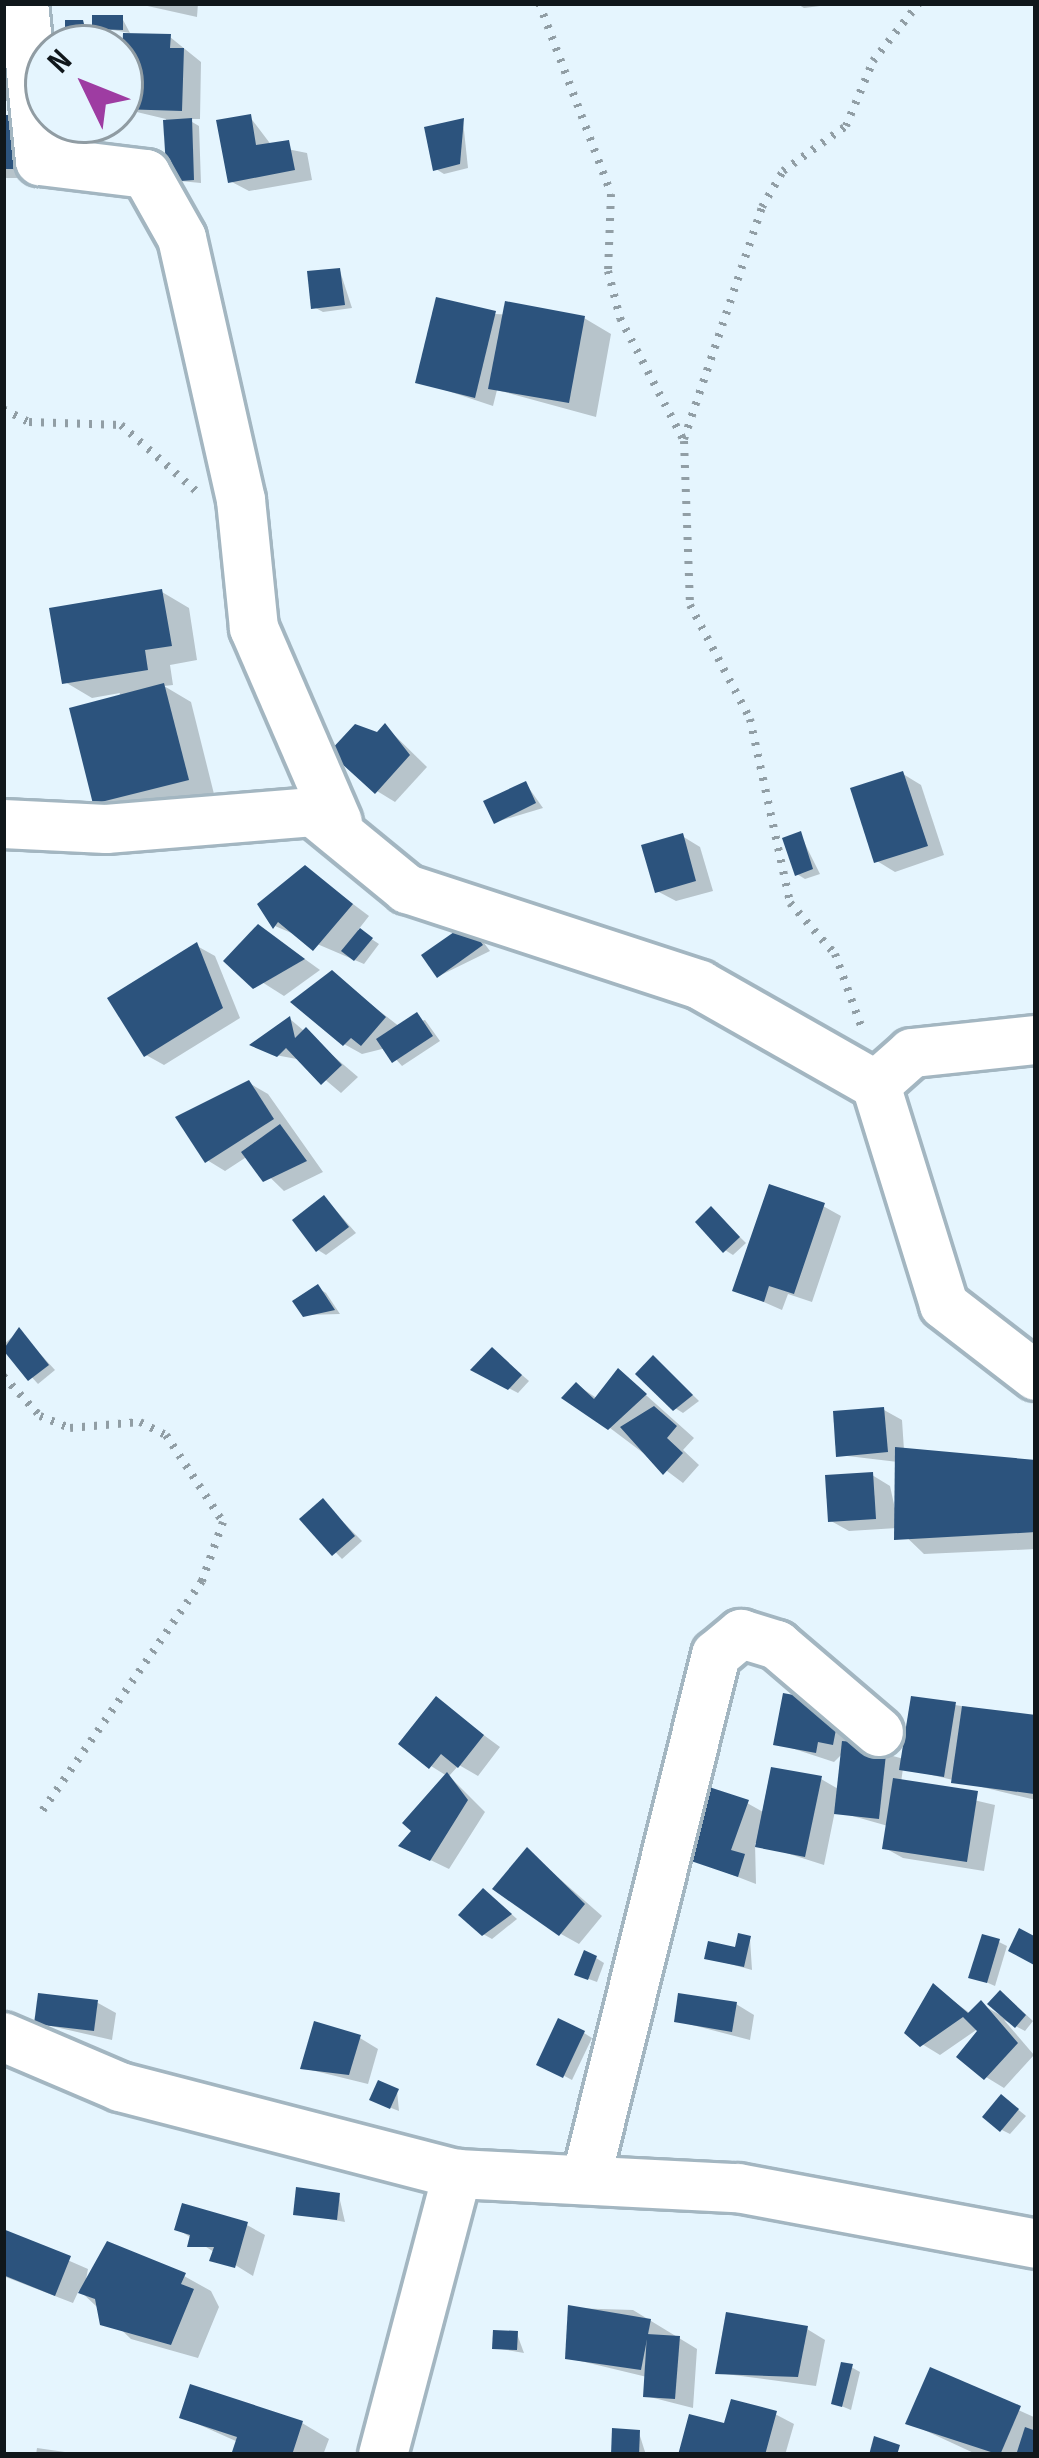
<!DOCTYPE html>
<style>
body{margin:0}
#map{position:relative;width:1039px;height:2458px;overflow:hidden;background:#e5f5fe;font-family:"Sofia Sans Condensed",sans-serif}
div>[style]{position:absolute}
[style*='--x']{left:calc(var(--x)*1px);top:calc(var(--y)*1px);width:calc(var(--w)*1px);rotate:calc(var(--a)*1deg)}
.shadow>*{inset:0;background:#0003}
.building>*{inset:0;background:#2c537d}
.path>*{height:8px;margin-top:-4px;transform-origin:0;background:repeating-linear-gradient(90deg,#919ea5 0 3px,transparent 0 12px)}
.roads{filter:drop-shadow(3px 0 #a3b6c1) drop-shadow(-3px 0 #a3b6c1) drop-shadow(0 3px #a3b6c1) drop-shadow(0 -3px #a3b6c1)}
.minor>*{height:48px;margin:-24px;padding:0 24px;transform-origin:24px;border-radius:24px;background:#fff}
span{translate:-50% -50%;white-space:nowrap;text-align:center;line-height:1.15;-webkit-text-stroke:12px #e5f5fe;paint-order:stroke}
.frame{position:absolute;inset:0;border:6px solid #10171b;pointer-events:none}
.north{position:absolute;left:24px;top:24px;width:120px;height:120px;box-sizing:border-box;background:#e5f5fe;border:3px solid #909ca3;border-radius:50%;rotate:313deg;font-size:33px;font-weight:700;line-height:48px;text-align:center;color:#10171b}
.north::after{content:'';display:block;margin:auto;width:42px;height:54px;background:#9e3ca2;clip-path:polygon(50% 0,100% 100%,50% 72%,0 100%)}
</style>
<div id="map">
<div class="shadow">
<div style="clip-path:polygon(198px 3px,197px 17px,143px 5px,144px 3px)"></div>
<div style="clip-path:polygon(796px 3px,844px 3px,804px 8px)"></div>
<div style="clip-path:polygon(122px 18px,130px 33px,95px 27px)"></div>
<div style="clip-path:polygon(82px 23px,94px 48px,68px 48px)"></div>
<div style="clip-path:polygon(170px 37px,201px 62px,200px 119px,187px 119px,199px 126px,201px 183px,169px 180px,166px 119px,120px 108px,120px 48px,100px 48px)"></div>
<div style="clip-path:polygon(250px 117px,272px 146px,307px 153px,312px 180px,249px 191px,230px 181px)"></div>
<div style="clip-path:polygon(3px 118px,39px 178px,3px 178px)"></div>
<div style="clip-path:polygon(463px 121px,468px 168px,444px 174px,436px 169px)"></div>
<div style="clip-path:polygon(340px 271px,352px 308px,323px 312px,314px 307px)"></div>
<div style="clip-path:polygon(495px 314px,584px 318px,611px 334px,596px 417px,497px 390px,493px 406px,418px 381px)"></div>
<div style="clip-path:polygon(162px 592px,189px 608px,197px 660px,170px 665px,173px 685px,164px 686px,191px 702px,214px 794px,123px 817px,96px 802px,120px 693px,92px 698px,65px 682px)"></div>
<div style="clip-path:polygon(386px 727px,427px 767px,395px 802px,377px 791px)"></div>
<div style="clip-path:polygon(903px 774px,921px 785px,944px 855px,895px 872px,877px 861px)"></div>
<div style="clip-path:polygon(526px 784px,543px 808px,496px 822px)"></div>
<div style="clip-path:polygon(800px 834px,820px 874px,805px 879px,797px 874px)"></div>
<div style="clip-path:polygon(682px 836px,700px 847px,713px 891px,676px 901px,657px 891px)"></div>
<div style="clip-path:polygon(305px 868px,369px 916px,358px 930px,379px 944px,364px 964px,275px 926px)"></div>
<div style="clip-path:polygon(475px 931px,490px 951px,439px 976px)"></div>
<div style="clip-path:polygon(277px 939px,320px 970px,284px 996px,227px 960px)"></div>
<div style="clip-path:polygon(197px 946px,215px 956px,240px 1018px,164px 1065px,146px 1055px)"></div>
<div style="clip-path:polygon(332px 974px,400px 1027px,425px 1020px,440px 1041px,402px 1066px,386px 1048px,362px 1054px,344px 1044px)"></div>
<div style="clip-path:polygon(290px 1019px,358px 1077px,341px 1093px,302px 1060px,270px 1054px)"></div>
<div style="clip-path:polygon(249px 1083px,268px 1094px,323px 1172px,284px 1191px,248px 1156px,225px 1171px,207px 1160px)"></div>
<div style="clip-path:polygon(325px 1198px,356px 1233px,326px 1255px,318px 1250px)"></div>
<div style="clip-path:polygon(823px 1206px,841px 1216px,812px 1302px,788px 1294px,782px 1310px,736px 1290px)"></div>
<div style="clip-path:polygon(712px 1210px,746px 1243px,733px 1255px,725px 1250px)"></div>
<div style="clip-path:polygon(318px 1288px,326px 1293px,340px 1314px,305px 1315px)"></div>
<div style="clip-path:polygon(19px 1331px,55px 1370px,38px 1384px,3px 1345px)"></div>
<div style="clip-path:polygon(500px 1356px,529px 1381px,518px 1393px,475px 1370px)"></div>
<div style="clip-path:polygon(661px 1364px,699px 1401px,683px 1413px,675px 1408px)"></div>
<div style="clip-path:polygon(619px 1371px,694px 1438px,683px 1450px,699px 1465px,683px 1483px,610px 1428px,577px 1385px,598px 1399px)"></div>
<div style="clip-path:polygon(884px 1410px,902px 1420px,904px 1450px,1036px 1463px,1036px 1549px,924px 1554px,897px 1528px,849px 1531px,831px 1521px,872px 1475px,890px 1486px,897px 1518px,898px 1462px,839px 1455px)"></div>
<div style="clip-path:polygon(323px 1502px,362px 1541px,342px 1559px,304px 1519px)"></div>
<div style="clip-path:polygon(436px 1700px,500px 1747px,478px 1776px,459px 1765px,449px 1776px,485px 1812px,449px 1869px,420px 1855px,447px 1776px,431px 1766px)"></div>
<div style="clip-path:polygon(819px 1703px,855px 1732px,852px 1745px,904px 1759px,955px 1705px,1036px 1718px,1036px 1800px,903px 1768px,901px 1783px,995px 1805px,984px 1871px,903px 1858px,885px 1848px,888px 1826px,835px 1811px,824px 1865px,755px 1843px,756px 1884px,694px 1860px,747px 1803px,765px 1813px,821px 1779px,840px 1790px,844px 1752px,834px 1762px,776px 1743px)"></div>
<div style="clip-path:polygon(528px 1851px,602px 1916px,579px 1944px,561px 1934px)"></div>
<div style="clip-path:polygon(492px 1897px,517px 1919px,492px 1939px,483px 1934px)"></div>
<div style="clip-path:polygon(750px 1939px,752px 1970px,708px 1958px,737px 1951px)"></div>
<div style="clip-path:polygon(999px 1942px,1007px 1946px,995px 1986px,972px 1976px)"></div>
<div style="clip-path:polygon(596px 1958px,604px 1963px,597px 1982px,586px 1978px)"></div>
<div style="clip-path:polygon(934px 1987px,971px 2014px,981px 2004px,1000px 2015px,1008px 1998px,1033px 2021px,1025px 2031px,1004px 2020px,1034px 2055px,1004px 2088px,986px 2077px,982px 2026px,940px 2055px,922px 2044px)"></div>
<div style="clip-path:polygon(98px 2003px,116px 2013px,112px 2040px,38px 2023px)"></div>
<div style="clip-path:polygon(736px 2004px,754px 2015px,750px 2040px,677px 2021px)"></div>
<div style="clip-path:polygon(584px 2033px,592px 2038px,572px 2080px,540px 2063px)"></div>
<div style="clip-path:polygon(360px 2038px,378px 2049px,368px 2084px,303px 2068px)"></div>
<div style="clip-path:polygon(397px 2091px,399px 2111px,381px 2104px)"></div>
<div style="clip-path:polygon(1009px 2102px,1026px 2116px,1010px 2134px,1002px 2130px)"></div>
<div style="clip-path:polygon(339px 2196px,345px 2222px,296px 2213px)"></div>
<div style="clip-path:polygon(247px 2225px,265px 2235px,253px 2276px,177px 2229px)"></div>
<div style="clip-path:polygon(3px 2232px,88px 2269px,84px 2290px,184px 2276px,211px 2291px,219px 2307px,198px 2358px,131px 2339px,79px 2290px,73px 2303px,3px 2276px)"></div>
<div style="clip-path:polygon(570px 2308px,633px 2310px,697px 2349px,693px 2408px,646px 2396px,647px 2377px,568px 2358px)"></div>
<div style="clip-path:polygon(807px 2329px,825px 2340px,816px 2386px,718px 2373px)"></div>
<div style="clip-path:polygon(517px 2334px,524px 2353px,495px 2348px)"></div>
<div style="clip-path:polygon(851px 2367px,860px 2372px,851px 2410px,834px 2403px)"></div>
<div style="clip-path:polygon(932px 2371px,1036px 2418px,1036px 2455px,978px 2455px,909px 2423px)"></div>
<div style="clip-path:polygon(775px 2414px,794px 2424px,785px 2455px,682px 2455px)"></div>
<div style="clip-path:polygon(182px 2417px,302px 2423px,329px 2439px,323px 2455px,234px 2455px,238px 2442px)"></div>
<div style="clip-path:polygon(639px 2433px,646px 2455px,617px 2455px)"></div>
<div style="clip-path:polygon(37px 2448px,65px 2452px,71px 2455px,36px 2455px)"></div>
</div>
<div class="building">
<div style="clip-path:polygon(92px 15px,123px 15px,123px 30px,92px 29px)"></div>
<div style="clip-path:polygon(65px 20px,83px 20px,90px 48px,65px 48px)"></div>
<div style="clip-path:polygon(123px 33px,171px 34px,170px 48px,184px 48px,182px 111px,120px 109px)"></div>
<div style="clip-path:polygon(251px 114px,256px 145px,289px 140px,295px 170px,228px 183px,216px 120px)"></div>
<div style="clip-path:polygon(3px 115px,23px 115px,22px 169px,3px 169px)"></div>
<div style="clip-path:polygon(192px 118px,194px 180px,167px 182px,163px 120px)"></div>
<div style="clip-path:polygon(464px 118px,460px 164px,433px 171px,424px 127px)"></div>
<div style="clip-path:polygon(340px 268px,345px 305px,311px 309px,307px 271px)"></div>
<div style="clip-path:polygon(436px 297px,496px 311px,475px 398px,415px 383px)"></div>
<div style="clip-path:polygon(505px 301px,585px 316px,569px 403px,488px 389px)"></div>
<div style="clip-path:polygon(162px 589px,172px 646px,145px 650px,148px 670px,62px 684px,49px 608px)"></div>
<div style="clip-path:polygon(164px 683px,189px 780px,93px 804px,69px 708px)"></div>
<div style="clip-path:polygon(385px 723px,410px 755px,375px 794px,329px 752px,355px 724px,377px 732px)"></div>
<div style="clip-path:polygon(903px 771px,928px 846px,874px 863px,850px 788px)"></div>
<div style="clip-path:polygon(526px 781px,536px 803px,494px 824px,483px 801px)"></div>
<div style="clip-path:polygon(801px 831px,813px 869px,795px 876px,782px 838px)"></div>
<div style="clip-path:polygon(683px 833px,696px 881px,655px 893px,641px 845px)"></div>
<div style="clip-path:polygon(305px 865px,353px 904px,313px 951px,278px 922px,273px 929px,257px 904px)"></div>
<div style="clip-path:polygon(467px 923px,483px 945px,437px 978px,421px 955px)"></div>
<div style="clip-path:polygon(258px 924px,305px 959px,253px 989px,223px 961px)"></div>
<div style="clip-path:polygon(360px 928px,373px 938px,354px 961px,341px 951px)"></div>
<div style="clip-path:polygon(197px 942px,223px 1008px,144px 1057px,107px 998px)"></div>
<div style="clip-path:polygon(332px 970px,386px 1017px,361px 1046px,351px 1038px,343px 1046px,290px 1002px)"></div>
<div style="clip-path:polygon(417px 1012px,433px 1036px,392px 1063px,376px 1039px)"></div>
<div style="clip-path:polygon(290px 1016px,295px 1038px,306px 1027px,342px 1065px,321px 1085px,286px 1048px,277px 1057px,249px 1045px)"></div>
<div style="clip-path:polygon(249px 1080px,274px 1119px,205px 1163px,175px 1117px)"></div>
<div style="clip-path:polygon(280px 1124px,307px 1161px,263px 1182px,241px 1152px)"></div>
<div style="clip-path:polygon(769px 1184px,825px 1203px,794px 1294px,769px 1286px,764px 1302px,732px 1291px)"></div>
<div style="clip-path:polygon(324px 1195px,349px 1227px,316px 1252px,292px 1220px)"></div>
<div style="clip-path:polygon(711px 1206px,740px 1237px,723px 1253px,695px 1222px)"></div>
<div style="clip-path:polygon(318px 1284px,335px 1310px,303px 1317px,292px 1301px)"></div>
<div style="clip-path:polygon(19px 1327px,49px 1365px,28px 1381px,3px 1350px)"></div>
<div style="clip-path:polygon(492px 1347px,522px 1375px,508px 1390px,470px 1370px)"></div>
<div style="clip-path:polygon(653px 1355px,693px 1395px,673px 1411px,635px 1374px)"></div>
<div style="clip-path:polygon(618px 1368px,647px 1394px,608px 1430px,561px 1398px,576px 1382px,594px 1399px)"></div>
<div style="clip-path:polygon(654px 1406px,677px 1426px,667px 1438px,683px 1453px,663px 1475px,620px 1427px)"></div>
<div style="clip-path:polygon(884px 1407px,888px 1452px,836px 1457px,833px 1411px)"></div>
<div style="clip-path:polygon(895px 1447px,1036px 1460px,1036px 1532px,894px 1540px)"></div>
<div style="clip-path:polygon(873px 1472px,876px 1519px,828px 1522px,825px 1475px)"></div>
<div style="clip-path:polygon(323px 1498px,355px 1536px,332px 1556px,299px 1519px)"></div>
<div style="clip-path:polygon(783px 1693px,820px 1700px,817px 1715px,838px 1719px,833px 1745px,818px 1742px,816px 1753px,773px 1745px)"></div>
<div style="clip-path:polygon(436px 1696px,484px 1735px,458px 1768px,441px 1754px,429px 1769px,398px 1744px)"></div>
<div style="clip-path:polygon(911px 1696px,956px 1702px,944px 1777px,899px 1770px)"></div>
<div style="clip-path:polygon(962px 1706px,1036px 1715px,1034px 1794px,951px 1783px)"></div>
<div style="clip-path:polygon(842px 1741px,887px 1745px,879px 1819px,834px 1814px)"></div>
<div style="clip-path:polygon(771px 1767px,822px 1776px,805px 1857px,755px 1847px)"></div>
<div style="clip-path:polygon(447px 1772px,468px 1800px,430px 1861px,398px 1846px,411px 1831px,402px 1823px)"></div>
<div style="clip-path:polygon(893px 1778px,978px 1791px,967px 1862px,882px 1849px)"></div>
<div style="clip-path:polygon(706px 1786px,749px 1800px,731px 1850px,745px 1854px,738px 1877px,691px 1861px,685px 1847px)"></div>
<div style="clip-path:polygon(527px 1847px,585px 1904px,559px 1936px,492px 1889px)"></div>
<div style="clip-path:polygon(483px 1888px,512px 1914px,482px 1936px,458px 1915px)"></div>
<div style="clip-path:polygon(1019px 1928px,1036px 1937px,1036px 1966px,1008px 1951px)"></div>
<div style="clip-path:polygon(738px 1933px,751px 1936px,744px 1967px,704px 1959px,708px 1941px,735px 1947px)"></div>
<div style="clip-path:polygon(982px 1934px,1000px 1939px,987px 1983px,968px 1978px)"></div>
<div style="clip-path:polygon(584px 1950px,597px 1956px,588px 1980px,574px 1975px)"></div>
<div style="clip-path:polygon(933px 1983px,968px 2013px,981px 2000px,1018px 2043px,984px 2080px,956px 2057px,977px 2031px,963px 2017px,920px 2047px,904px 2033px)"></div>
<div style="clip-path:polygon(1000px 1990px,1026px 2015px,1015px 2028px,987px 2004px)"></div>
<div style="clip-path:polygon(38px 1993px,98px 2000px,94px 2031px,34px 2024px)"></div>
<div style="clip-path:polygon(678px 1993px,737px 2002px,732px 2032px,674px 2022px)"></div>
<div style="clip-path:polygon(558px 2018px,585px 2031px,563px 2078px,536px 2065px)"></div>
<div style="clip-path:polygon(314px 2021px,361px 2035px,349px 2075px,300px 2069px)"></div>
<div style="clip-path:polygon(378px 2080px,399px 2089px,390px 2109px,369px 2100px)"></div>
<div style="clip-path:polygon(1001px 2094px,1019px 2109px,1000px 2132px,982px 2117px)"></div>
<div style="clip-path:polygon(296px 2187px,340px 2193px,337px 2220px,293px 2215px)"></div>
<div style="clip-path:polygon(182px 2203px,248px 2222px,235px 2268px,209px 2261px,214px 2247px,187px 2247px,190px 2235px,174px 2230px)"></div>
<div style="clip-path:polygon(3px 2229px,71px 2256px,55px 2296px,3px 2275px)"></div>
<div style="clip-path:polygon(107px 2241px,186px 2273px,181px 2284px,194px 2289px,171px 2345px,100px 2325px,95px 2299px,78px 2293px)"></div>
<div style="clip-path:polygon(568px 2305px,651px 2319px,641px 2370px,565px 2359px)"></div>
<div style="clip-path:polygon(726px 2312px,808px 2326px,798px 2377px,715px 2374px)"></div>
<div style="clip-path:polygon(493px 2330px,518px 2331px,517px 2350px,492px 2349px)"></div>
<div style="clip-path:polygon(647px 2334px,680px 2336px,675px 2399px,643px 2397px)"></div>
<div style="clip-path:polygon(841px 2362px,853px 2364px,842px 2407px,831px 2404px)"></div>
<div style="clip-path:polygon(930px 2367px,1021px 2406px,1000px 2455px,905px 2424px)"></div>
<div style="clip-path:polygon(190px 2384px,303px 2421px,292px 2455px,231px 2455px,237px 2437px,179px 2418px)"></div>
<div style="clip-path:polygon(731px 2399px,777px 2411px,765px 2455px,678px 2455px,689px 2414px,724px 2423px)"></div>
<div style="clip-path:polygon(1025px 2427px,1036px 2431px,1036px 2455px,1016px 2455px)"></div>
<div style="clip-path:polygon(612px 2428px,640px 2430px,639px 2455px,611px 2455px)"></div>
<div style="clip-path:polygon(874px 2436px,900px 2445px,897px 2455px,869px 2455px)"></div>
</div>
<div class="path">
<div style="--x:539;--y:3;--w:204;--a:69.3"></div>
<div style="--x:611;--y:194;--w:77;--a:92.2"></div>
<div style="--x:608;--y:271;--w:49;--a:75.7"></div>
<div style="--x:620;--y:318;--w:139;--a:62.5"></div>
<div style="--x:684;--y:441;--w:164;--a:87.9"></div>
<div style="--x:690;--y:605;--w:129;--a:62.2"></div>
<div style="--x:750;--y:719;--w:188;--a:77.7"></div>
<div style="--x:790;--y:903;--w:68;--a:48.6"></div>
<div style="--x:835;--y:954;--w:77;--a:70.1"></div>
<div style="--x:3;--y:409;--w:29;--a:27"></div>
<div style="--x:29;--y:422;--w:92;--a:1.9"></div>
<div style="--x:121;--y:425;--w:103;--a:41.4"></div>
<div style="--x:684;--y:439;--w:245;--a:-71.4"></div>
<div style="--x:762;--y:207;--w:42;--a:-59.7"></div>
<div style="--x:783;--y:171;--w:77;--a:-35.5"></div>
<div style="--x:846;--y:126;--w:70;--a:-67.4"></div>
<div style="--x:873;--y:61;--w:74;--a:-51.6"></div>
<div style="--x:3;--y:1376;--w:54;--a:47.2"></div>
<div style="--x:40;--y:1416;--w:32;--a:22"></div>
<div style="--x:70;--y:1428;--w:70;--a:-4.9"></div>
<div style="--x:140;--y:1422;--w:29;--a:27"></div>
<div style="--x:166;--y:1435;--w:104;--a:56.8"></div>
<div style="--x:223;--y:1522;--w:63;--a:109.6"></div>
<div style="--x:202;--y:1581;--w:282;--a:124.8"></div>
</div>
<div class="roads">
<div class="minor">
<div style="--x:24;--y:3;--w:159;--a:84.2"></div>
<div style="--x:40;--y:161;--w:107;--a:7"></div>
<div style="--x:146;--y:174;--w:73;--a:60.6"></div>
<div style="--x:182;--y:238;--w:269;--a:77.3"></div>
<div style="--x:241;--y:500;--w:129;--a:84.2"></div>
<div style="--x:254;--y:628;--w:211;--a:66.6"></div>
<div style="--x:3;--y:824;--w:103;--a:2.8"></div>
<div style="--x:106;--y:829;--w:208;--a:-4.7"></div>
<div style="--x:313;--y:812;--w:122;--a:39.3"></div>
<div style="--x:407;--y:889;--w:308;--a:18.1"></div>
<div style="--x:700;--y:985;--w:202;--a:29.6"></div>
<div style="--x:876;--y:1085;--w:230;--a:72.8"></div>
<div style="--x:944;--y:1305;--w:116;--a:37.7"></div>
<div style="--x:876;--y:1085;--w:48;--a:-41.6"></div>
<div style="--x:912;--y:1053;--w:125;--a:-6"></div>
<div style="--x:3;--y:2037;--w:127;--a:23.1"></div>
<div style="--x:120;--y:2087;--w:348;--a:14.5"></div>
<div style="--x:457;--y:2174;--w:281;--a:2.9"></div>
<div style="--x:738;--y:2188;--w:303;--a:10.6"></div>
<div style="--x:587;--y:2175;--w:536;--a:-76.07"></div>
<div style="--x:716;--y:1655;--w:33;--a:-40"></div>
<div style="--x:741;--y:1634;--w:38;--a:17"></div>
<div style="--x:777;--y:1645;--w:134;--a:40.5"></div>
<div style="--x:383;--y:2455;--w:291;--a:-75.2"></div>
</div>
</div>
<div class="frame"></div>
<div class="north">N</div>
</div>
